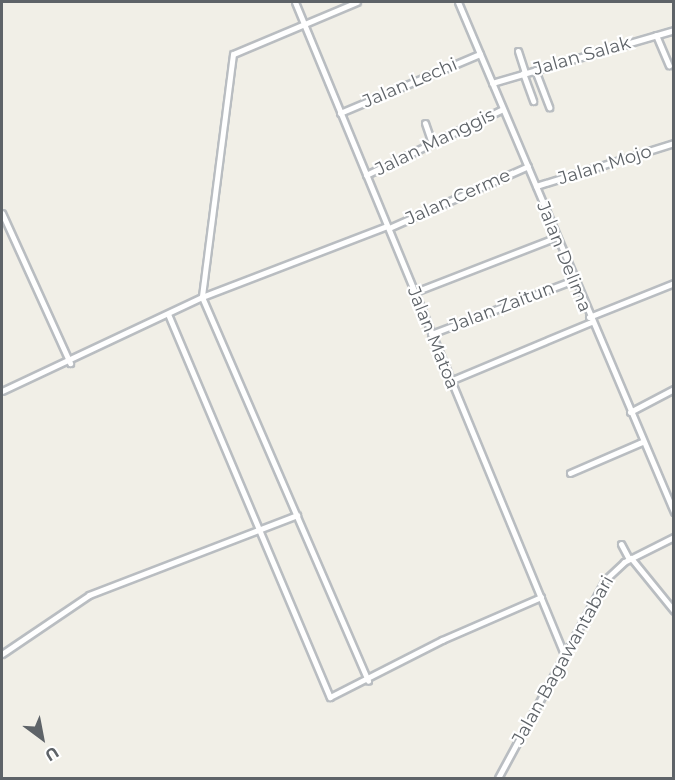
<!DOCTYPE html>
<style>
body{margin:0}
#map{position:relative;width:675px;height:780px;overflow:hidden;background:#f1efe7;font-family:Montserrat,sans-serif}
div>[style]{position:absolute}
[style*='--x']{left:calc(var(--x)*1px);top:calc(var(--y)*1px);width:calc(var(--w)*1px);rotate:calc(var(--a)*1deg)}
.roads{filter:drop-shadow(2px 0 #b9bdc1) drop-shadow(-2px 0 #b9bdc1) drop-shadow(0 2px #b9bdc1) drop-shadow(0 -2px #b9bdc1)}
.minor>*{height:5px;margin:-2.5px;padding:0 2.5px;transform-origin:2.5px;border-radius:2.5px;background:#fff}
span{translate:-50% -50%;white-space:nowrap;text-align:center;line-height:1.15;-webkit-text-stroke:4.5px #fff;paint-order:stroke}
.street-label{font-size:18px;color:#5e6368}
.frame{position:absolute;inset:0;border:3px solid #5e6368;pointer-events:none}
.north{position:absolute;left:12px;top:708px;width:60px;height:60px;-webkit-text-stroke:4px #fff;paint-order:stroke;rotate:148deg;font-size:16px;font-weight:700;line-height:24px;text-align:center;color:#5e6368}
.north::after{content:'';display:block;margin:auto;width:21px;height:27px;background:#5e6368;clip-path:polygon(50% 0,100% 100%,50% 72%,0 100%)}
</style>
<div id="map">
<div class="roads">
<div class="minor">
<div style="--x:295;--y:2;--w:705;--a:67.58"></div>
<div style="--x:357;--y:2;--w:134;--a:157.2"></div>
<div style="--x:233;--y:54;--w:245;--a:97.3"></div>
<div style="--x:202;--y:297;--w:418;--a:66.6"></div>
<div style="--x:458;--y:2;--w:554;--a:67.05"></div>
<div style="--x:656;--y:35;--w:33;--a:67"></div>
<div style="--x:518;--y:51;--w:23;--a:72"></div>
<div style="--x:535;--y:70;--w:40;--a:69"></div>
<div style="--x:523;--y:73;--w:30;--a:70"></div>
<div style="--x:492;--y:83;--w:190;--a:-16.2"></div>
<div style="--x:340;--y:113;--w:152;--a:-22.9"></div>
<div style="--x:425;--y:123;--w:21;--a:71"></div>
<div style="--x:366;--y:175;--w:152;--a:-25.7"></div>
<div style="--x:536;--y:186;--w:145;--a:-17.3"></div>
<div style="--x:2;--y:213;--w:165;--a:65.6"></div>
<div style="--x:389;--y:228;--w:152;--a:-24"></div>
<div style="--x:415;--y:292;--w:152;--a:-21.2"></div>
<div style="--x:168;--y:314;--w:416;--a:67.1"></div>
<div style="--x:330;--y:697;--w:126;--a:-27"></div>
<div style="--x:442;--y:640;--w:108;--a:-23.5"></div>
<div style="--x:589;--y:317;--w:92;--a:-21.8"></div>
<div style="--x:431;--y:334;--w:153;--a:-20.7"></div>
<div style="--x:450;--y:381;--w:153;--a:-22.7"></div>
<div style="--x:2;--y:391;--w:221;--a:-25.2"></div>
<div style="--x:202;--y:297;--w:198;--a:-21"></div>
<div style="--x:630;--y:412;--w:50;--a:-27.6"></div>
<div style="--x:570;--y:473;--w:78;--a:-23.3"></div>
<div style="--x:621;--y:544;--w:17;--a:62"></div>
<div style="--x:631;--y:558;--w:68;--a:50.9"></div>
<div style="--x:2;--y:654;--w:105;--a:-34.1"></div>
<div style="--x:89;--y:595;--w:223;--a:-21"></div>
<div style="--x:498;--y:778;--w:225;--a:-61.6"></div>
<div style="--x:605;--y:580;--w:26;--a:-43"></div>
<div style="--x:624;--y:562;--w:56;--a:-26.6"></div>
</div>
</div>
<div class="street-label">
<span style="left:582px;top:56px;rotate:-16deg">Jalan Salak</span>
<span style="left:410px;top:83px;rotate:-23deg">Jalan Lechi</span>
<span style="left:435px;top:142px;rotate:-26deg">Jalan Manggis</span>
<span style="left:605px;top:165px;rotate:-17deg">Jalan Mojo</span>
<span style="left:458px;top:197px;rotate:-24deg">Jalan Cerme</span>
<span style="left:564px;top:257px;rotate:68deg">Jalan Delima</span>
<span style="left:502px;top:307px;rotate:-21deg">Jalan Zaitun</span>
<span style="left:433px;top:338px;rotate:68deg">Jalan Matoa</span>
<span style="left:563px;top:660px;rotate:-61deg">Jalan Bagawantabari</span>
</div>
<div class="frame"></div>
<div class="north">U</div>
</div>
